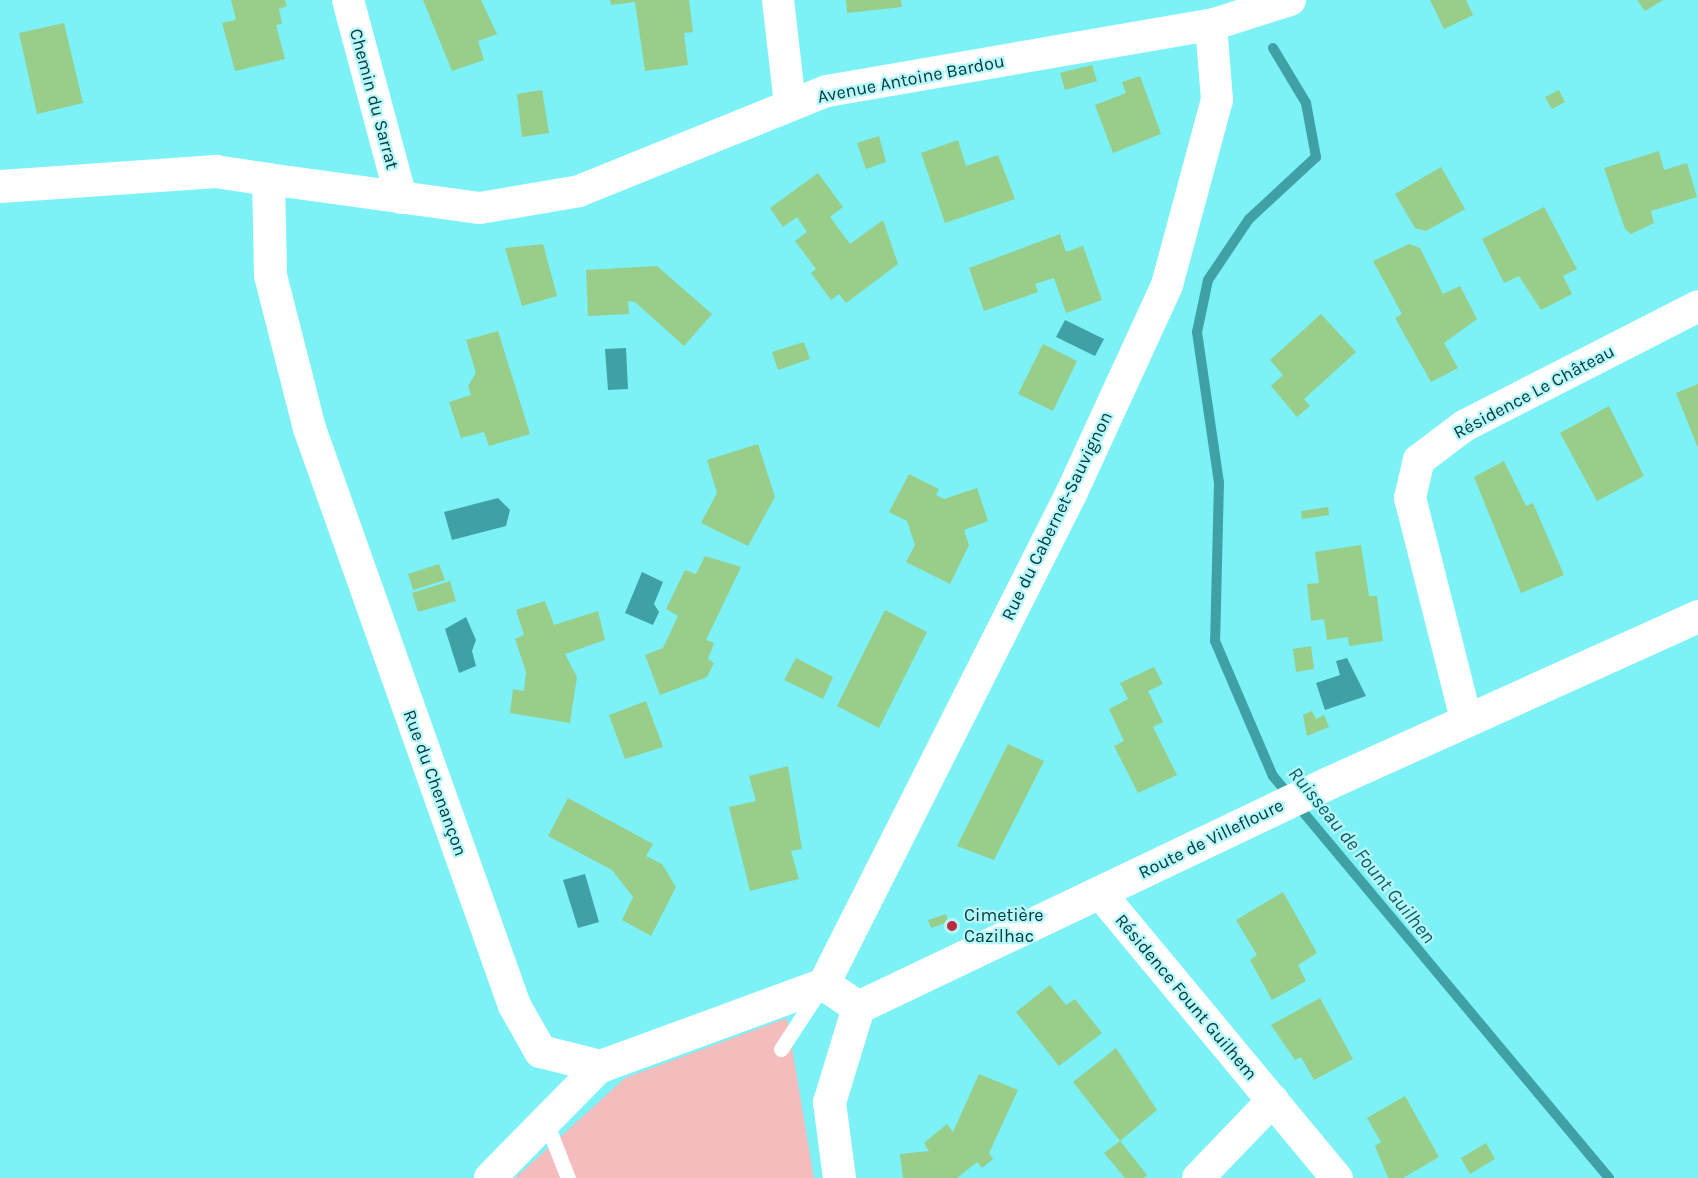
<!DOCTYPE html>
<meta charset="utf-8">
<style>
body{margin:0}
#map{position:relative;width:1698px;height:1178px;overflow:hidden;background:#7cf2f7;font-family:Karla,sans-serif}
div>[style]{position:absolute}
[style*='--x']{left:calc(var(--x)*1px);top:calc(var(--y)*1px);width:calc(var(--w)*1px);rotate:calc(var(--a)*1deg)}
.green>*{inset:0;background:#f4bdbd}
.water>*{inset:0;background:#3fa1a5}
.stream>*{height:10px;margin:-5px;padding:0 5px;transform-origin:5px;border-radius:5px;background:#3fa1a5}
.building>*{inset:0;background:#98cd8a}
.service>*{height:15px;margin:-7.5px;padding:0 7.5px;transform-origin:7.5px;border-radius:7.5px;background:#fff}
.minor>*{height:32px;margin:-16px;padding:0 16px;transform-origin:16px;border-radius:16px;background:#fff}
.tertiary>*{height:33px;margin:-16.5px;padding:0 16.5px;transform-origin:16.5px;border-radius:16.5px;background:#fff}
.dots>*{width:16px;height:16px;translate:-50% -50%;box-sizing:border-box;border:3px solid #b7f7fa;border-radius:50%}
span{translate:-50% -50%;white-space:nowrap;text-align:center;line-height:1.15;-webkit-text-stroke:4.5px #b7f7fa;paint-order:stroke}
.street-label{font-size:18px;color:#003a3c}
.poi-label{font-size:18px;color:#003a3c}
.left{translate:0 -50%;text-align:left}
.water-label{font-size:20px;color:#0b5f63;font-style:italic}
</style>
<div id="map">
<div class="green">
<div style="clip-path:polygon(787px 1018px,814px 1178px,515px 1178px,625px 1078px)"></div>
</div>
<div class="water">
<div style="clip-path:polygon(1065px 320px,1104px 339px,1095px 356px,1056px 337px)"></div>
<div style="clip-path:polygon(626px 348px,628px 389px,608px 390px,605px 349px)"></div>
<div style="clip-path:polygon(498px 498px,510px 510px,506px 526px,452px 540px,444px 512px)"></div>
<div style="clip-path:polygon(642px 572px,663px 582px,654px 604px,659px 612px,653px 625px,625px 613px)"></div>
<div style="clip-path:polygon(466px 617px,476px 640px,472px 651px,476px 666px,459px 673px,445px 629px)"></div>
<div style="clip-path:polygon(1347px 658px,1366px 696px,1325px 710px,1316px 683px,1340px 675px,1336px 661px)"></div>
<div style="clip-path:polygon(585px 874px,599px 922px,578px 928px,563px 880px)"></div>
</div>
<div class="stream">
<div style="--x:1273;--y:48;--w:64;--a:59"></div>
<div style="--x:1306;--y:103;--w:55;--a:79.5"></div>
<div style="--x:1316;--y:157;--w:91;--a:137.2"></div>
<div style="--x:1249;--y:219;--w:73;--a:123.9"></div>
<div style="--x:1208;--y:280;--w:53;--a:101.9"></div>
<div style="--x:1197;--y:332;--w:152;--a:81.7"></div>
<div style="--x:1219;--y:482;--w:159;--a:91.4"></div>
<div style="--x:1215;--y:641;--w:147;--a:66.8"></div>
<div style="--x:1273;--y:776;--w:524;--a:50.11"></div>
</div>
<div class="building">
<div style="clip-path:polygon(231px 0,285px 0,287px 6px,279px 9px,282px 24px,276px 25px,285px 59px,235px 71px,222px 23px,236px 20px)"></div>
<div style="clip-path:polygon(423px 0,481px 0,497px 34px,478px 41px,484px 60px,452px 71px)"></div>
<div style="clip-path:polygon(610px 0,689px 0,693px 32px,684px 33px,688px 65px,645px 71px,635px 2px,611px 5px)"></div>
<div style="clip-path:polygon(846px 0,901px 0,902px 7px,847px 13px)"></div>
<div style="clip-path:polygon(1430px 0,1466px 0,1473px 15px,1444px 29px)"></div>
<div style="clip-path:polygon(1637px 0,1663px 0,1645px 11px)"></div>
<div style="clip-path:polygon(64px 23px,83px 103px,37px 114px,19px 33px)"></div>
<div style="clip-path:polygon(1092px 65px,1097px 81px,1065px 90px,1060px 73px)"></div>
<div style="clip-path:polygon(1140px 76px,1161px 134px,1113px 153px,1095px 105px,1126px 93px,1122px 82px)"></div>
<div style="clip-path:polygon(542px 90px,549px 133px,522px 137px,517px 94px)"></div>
<div style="clip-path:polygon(1559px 90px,1565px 102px,1552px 109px,1545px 97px)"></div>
<div style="clip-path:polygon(879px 136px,886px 162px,866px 169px,857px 143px)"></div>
<div style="clip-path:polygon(958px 140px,966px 166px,998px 155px,1015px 199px,945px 223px,921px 153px)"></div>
<div style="clip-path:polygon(1659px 151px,1664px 170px,1687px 163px,1697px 197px,1651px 211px,1654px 223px,1631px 234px,1625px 229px,1604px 168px)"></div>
<div style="clip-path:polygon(1441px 167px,1465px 209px,1426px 231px,1415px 228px,1395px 194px)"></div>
<div style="clip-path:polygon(818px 173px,843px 207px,830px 217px,850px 244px,883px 220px,898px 264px,846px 303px,839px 294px,831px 300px,811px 273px,816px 269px,795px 241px,807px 232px,797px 217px,783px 227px,770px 208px)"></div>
<div style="clip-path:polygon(1544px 207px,1577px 269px,1563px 276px,1572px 294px,1541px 310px,1519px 276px,1504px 283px,1482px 239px)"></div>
<div style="clip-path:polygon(1060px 234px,1066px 252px,1083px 246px,1102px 300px,1066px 313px,1054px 278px,1035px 284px,1038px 292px,984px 311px,969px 268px)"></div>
<div style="clip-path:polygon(543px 244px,557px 296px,522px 306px,505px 248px)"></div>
<div style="clip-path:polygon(1409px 244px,1420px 248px,1443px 294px,1460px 286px,1477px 319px,1444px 343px,1458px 368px,1431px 382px,1395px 318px,1402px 314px,1373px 261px)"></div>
<div style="clip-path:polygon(657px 266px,712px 314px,684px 346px,635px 302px,628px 301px,629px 314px,588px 316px,586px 270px)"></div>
<div style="clip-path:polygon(1321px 314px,1356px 352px,1304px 399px,1310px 406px,1297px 417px,1271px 386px,1283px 375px,1270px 360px)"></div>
<div style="clip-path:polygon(498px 331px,530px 434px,489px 446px,484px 432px,461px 438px,449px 402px,471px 395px,468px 386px,476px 373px,466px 340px)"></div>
<div style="clip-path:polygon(804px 342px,810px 359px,778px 370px,772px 352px)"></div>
<div style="clip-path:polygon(1043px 344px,1077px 361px,1053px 411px,1018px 394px)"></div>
<div style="clip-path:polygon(1698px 384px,1698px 448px,1676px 393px)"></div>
<div style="clip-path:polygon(1609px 406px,1644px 476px,1597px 501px,1560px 433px)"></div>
<div style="clip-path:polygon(758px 444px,775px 497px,748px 546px,701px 523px,717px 493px,707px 460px)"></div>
<div style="clip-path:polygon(1504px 461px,1526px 506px,1533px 503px,1564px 575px,1521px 593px,1474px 477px)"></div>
<div style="clip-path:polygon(909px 474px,939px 489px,936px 495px,944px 499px,977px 488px,988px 521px,964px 530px,969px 545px,950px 584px,906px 562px,915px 545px,907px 521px,889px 512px)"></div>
<div style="clip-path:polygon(1328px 507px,1329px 515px,1302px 519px,1301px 511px)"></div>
<div style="clip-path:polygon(1361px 545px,1369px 596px,1377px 596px,1383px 641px,1349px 646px,1348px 637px,1327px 640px,1324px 619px,1311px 621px,1307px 584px,1319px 583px,1315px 552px)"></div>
<div style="clip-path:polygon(705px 556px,741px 567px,706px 640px,714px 643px,708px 659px,714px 663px,707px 677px,660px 695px,645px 655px,663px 648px,678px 616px,666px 609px,685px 570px,696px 574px)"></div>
<div style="clip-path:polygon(439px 564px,445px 580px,413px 590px,408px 574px)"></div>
<div style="clip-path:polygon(450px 581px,456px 601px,418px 612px,412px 593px)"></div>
<div style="clip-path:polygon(545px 601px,554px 625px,598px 611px,605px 640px,565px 654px,577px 677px,570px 723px,510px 713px,513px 689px,524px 691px,526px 672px,515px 639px,524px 635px,516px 610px)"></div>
<div style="clip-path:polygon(885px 610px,927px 632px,879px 728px,837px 706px)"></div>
<div style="clip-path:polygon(1311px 646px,1314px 669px,1296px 672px,1293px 649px)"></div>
<div style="clip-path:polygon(796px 658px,833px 677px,823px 699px,784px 680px)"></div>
<div style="clip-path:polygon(1154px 667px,1163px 684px,1148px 691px,1163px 722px,1153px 727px,1177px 775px,1138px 793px,1114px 746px,1124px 741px,1109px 709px,1128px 699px,1120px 683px)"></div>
<div style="clip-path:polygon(646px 701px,663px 747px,625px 759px,609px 715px)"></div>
<div style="clip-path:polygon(1312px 711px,1316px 719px,1324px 715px,1329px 727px,1307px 736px,1303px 715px)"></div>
<div style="clip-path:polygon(1008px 744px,1044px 761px,994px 860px,957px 846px)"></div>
<div style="clip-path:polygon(788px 766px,802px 849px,791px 851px,799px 879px,750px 891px,729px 807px,756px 801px,749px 776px)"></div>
<div style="clip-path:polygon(568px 798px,653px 844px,646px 856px,662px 864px,676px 887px,651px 936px,622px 920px,633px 897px,612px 870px,548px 836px)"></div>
<div style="clip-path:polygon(1283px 892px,1317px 953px,1298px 965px,1306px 981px,1272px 1000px,1250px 960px,1257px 955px,1236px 920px)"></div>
<div style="clip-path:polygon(946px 914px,948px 922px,931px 928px,928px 920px)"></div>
<div style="clip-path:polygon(1050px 985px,1066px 1005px,1075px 999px,1102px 1033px,1059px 1066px,1016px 1012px)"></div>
<div style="clip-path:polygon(1320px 998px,1353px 1059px,1314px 1080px,1301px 1057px,1295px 1060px,1271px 1025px)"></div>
<div style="clip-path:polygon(1116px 1048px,1157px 1110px,1120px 1141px,1073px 1082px)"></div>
<div style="clip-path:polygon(979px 1074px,1018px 1090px,989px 1153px,993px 1159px,982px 1168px,977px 1162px,957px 1178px,903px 1178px,900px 1154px,929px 1151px,924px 1143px,947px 1124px,953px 1132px)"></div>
<div style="clip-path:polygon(1405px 1096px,1439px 1157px,1403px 1178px,1388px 1178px,1375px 1146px,1381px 1142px,1367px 1118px)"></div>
<div style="clip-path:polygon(1120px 1141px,1147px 1175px,1144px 1178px,1125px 1178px,1104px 1153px)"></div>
<div style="clip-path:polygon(1486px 1143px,1495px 1159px,1470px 1174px,1461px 1158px)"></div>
</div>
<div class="service">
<div style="--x:781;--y:1049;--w:69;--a:-56.8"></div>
<div style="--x:546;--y:1122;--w:60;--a:68.6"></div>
</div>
<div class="minor">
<div style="--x:348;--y:0;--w:205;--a:75"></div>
<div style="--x:778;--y:0;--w:105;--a:83.4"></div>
<div style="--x:268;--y:179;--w:214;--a:7.8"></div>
<div style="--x:480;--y:208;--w:100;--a:-9.7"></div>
<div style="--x:579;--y:191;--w:267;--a:-22"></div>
<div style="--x:827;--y:91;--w:390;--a:-9.8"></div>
<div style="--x:1211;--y:25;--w:83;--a:-17.6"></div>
<div style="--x:1466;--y:719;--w:228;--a:-104.2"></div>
<div style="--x:1410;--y:498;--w:39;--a:-77"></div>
<div style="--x:1419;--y:460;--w:56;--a:-37.1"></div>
<div style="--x:1464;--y:426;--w:263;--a:-27.1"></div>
<div style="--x:1100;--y:893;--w:371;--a:50.3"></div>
<div style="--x:824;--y:984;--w:549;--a:-63.25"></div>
<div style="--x:1071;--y:494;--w:230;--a:-65.3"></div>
<div style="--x:1167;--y:285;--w:192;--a:-74.9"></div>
<div style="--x:1217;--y:100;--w:75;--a:-94.6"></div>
<div style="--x:490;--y:1178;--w:157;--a:-45.5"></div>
<div style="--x:1198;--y:1178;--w:108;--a:-46.1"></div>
</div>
<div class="tertiary">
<div style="--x:0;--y:186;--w:216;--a:-4"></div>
<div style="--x:215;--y:171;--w:54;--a:8.6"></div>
<div style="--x:268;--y:179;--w:96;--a:88.8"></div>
<div style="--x:270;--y:275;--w:158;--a:75.7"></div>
<div style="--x:309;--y:428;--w:612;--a:70.44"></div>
<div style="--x:514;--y:1005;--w:53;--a:60.5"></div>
<div style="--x:540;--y:1051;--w:62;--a:14"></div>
<div style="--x:600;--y:1066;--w:239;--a:-20.1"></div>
<div style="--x:824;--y:984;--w:41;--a:34.1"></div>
<div style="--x:858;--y:1007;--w:521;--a:-25.48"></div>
<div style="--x:1328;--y:783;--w:406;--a:-24.3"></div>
<div style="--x:839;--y:1178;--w:77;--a:-97.5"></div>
<div style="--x:829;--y:1102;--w:99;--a:-73"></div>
</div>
<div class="dots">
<div style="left:952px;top:926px;background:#bb2a3e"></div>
</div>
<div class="street-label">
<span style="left:911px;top:79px;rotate:-11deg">Avenue Antoine Bardou</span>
<span style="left:374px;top:99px;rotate:75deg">Chemin du Sarrat</span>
<span style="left:1534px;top:392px;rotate:-28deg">Résidence Le Château</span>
<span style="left:1057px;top:516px;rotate:-64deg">Rue du Cabernet-Sauvignon</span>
<span style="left:435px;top:783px;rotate:70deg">Rue du Chenançon</span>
<span style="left:1211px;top:839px;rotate:-26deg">Route de Villefloure</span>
<span style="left:1186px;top:997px;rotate:50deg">Résidence Fount Guilhem</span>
</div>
<div class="poi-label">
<span class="left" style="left:964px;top:926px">Cimetière<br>Cazilhac</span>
</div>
<div class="water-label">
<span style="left:1362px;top:855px;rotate:51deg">Ruisseau de Fount Guilhen</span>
</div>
</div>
